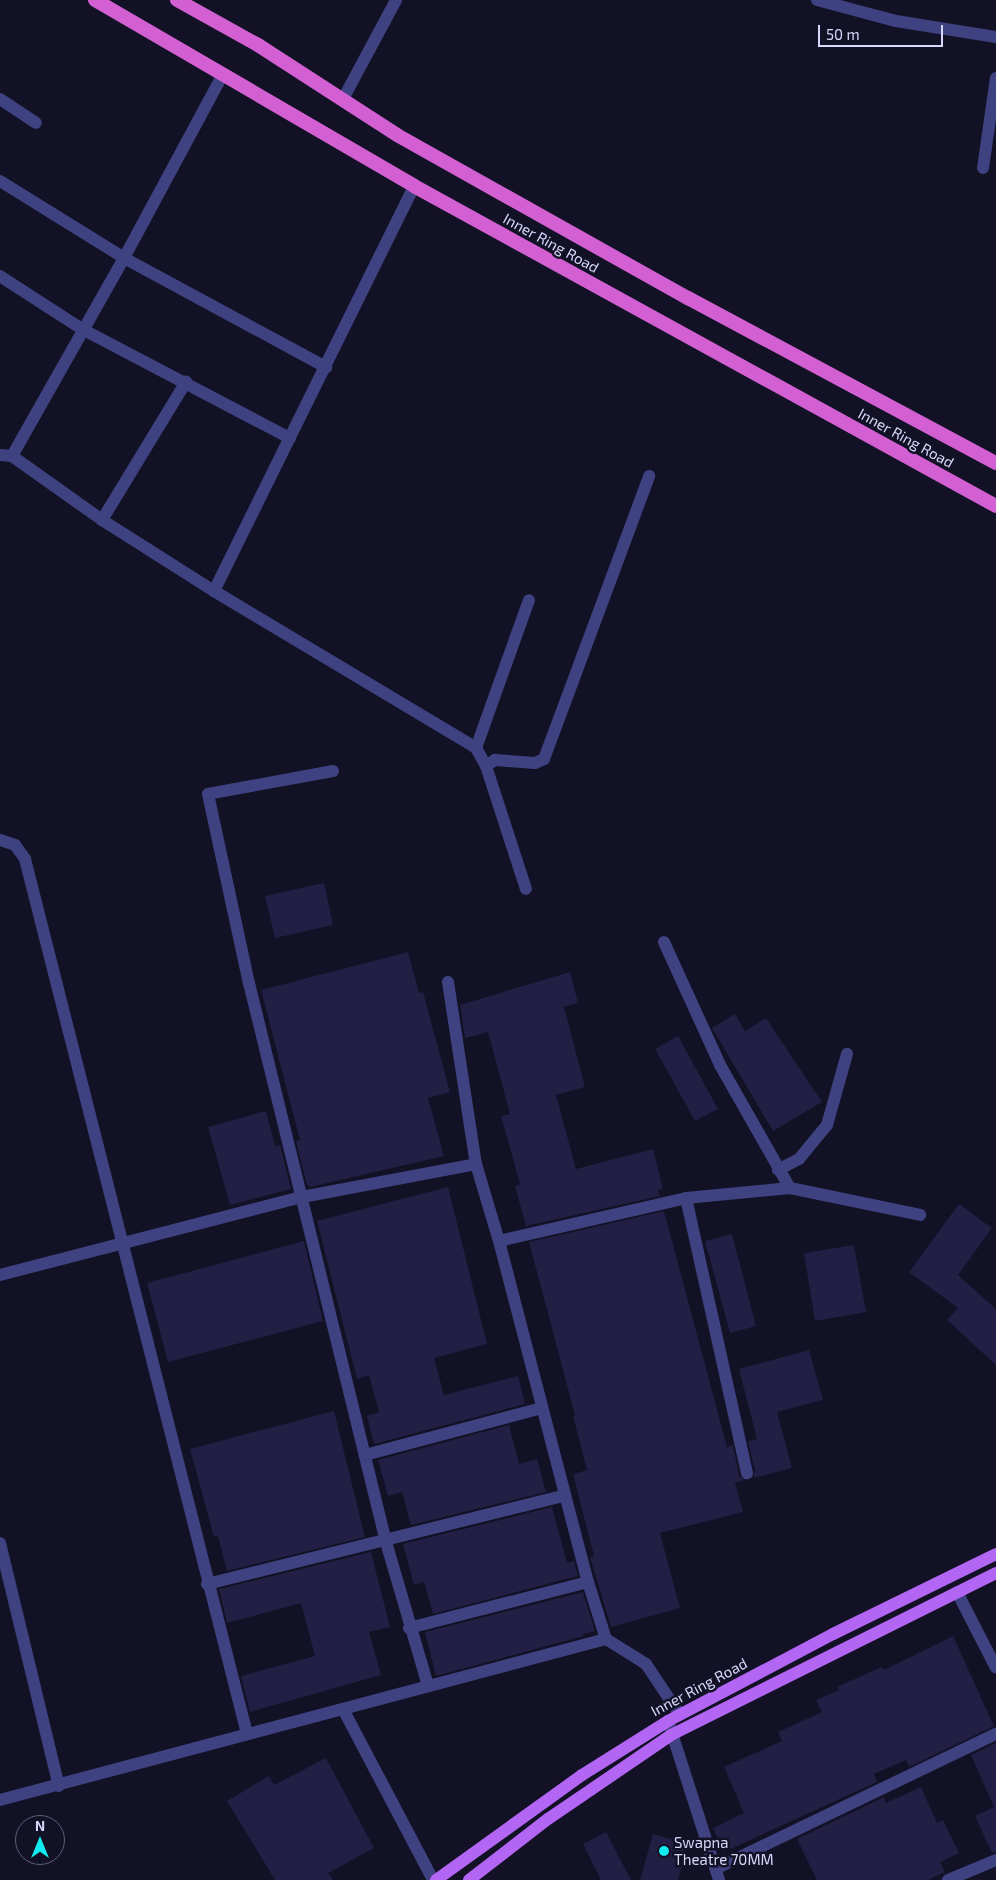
<!DOCTYPE html>
<style>
body{margin:0}
#map{position:relative;width:996px;height:1880px;overflow:hidden;background:#121125;font-family:"Exo 2",sans-serif}
div>[style]{position:absolute}
[style*='--x']{left:calc(var(--x)*1px);top:calc(var(--y)*1px);width:calc(var(--w)*1px);rotate:calc(var(--a)*1deg)}
.building>*{inset:0;background:#221e44}
.minor>*{height:12px;margin:-6px;padding:0 6px;transform-origin:6px;border-radius:6px;background:#3f4280}
.primary>*{height:12px;margin:-6px;padding:0 6px;transform-origin:6px;border-radius:6px;background:#b366f4}
.trunk>*{height:14px;margin:-7px;padding:0 7px;transform-origin:7px;border-radius:7px;background:#d360d2}
.dots>*{width:14px;height:14px;translate:-50% -50%;box-sizing:border-box;border:2px solid #121125;border-radius:50%}
span{translate:-50% -50%;white-space:nowrap;text-align:center;line-height:1.15;-webkit-text-stroke:5px #121125;paint-order:stroke}
.street-label{font-size:15px;color:#d8d7fc}
.poi-label{font-size:15px;color:#d8d7fc}
.left{translate:0 -50%;text-align:left}
.north{position:absolute;left:15px;top:1815px;width:50px;height:50px;box-sizing:border-box;background:#121125;border:1px solid #61607b;border-radius:50%;rotate:0deg;font-size:14px;font-weight:700;line-height:20px;text-align:center;color:#d8d7fc}
.north::after{content:'';display:block;margin:auto;width:18px;height:22px;background:#11ebee;clip-path:polygon(50% 0,100% 100%,50% 72%,0 100%)}
.scale{position:absolute;left:818px;top:25px;width:125px;height:22px;box-sizing:border-box;border:2px solid #d8d7fc;border-top:0;padding-left:6px;font-size:15px;line-height:18px;white-space:nowrap;color:#d8d7fc;-webkit-text-stroke:4px #121125;paint-order:stroke}
</style>
<div id="map">
<div class="building">
<div style="clip-path:polygon(324px 883px,333px 925px,275px 938px,265px 896px)"></div>
<div style="clip-path:polygon(408px 952px,419px 993px,423px 992px,450px 1092px,428px 1098px,444px 1156px,310px 1187px,307px 1185px,296px 1141px,300px 1140px,261px 990px)"></div>
<div style="clip-path:polygon(570px 972px,578px 1003px,564px 1007px,585px 1087px,556px 1095px,576px 1169px,653px 1149px,663px 1189px,658px 1190px,660px 1196px,526px 1226px,515px 1186px,520px 1184px,501px 1116px,510px 1114px,488px 1032px,465px 1038px,460px 1005px)"></div>
<div style="clip-path:polygon(735px 1014px,745px 1031px,766px 1018px,822px 1102px,773px 1131px,712px 1028px)"></div>
<div style="clip-path:polygon(678px 1036px,718px 1109px,695px 1121px,655px 1049px)"></div>
<div style="clip-path:polygon(266px 1111px,275px 1146px,280px 1145px,291px 1189px,230px 1205px,208px 1127px)"></div>
<div style="clip-path:polygon(448px 1187px,487px 1344px,434px 1358px,444px 1395px,518px 1376px,525px 1404px,374px 1444px,367px 1416px,379px 1412px,369px 1375px,357px 1379px,317px 1221px)"></div>
<div style="clip-path:polygon(959px 1204px,992px 1228px,958px 1275px,996px 1309px,996px 1365px,947px 1320px,958px 1308px,909px 1272px)"></div>
<div style="clip-path:polygon(664px 1211px,727px 1447px,733px 1445px,739px 1475px,744px 1480px,735px 1483px,743px 1512px,660px 1533px,680px 1608px,611px 1627px,590px 1557px,594px 1556px,573px 1474px,587px 1470px,573px 1416px,575px 1415px,529px 1242px)"></div>
<div style="clip-path:polygon(732px 1234px,756px 1326px,730px 1333px,705px 1241px)"></div>
<div style="clip-path:polygon(304px 1241px,323px 1321px,168px 1362px,147px 1283px)"></div>
<div style="clip-path:polygon(854px 1245px,866px 1312px,815px 1321px,804px 1253px)"></div>
<div style="clip-path:polygon(809px 1350px,823px 1400px,777px 1412px,792px 1468px,753px 1478px,755px 1471px,748px 1441px,757px 1439px,739px 1369px)"></div>
<div style="clip-path:polygon(334px 1411px,365px 1537px,227px 1571px,218px 1536px,214px 1537px,190px 1449px)"></div>
<div style="clip-path:polygon(509px 1425px,519px 1464px,537px 1459px,546px 1492px,411px 1525px,402px 1492px,388px 1496px,378px 1460px)"></div>
<div style="clip-path:polygon(552px 1507px,567px 1563px,574px 1561px,578px 1576px,433px 1614px,424px 1582px,414px 1585px,403px 1544px)"></div>
<div style="clip-path:polygon(371px 1552px,390px 1627px,369px 1632px,381px 1675px,250px 1712px,241px 1676px,315px 1656px,301px 1603px,227px 1623px,219px 1589px)"></div>
<div style="clip-path:polygon(583px 1592px,595px 1631px,583px 1634px,584px 1636px,436px 1676px,425px 1632px)"></div>
<div style="clip-path:polygon(953px 1636px,994px 1726px,909px 1767px,906px 1760px,874px 1774px,877px 1782px,724px 1852px,713px 1828px,744px 1813px,724px 1767px,782px 1741px,778px 1732px,822px 1712px,816px 1700px,839px 1690px,837px 1687px,882px 1667px,884px 1670px)"></div>
<div style="clip-path:polygon(996px 1743px,996px 1852px,992px 1853px,975px 1816px,994px 1807px,971px 1755px)"></div>
<div style="clip-path:polygon(326px 1758px,374px 1848px,328px 1873px,333px 1880px,275px 1880px,227px 1801px,269px 1776px,274px 1785px)"></div>
<div style="clip-path:polygon(921px 1787px,937px 1823px,943px 1820px,959px 1853px,940px 1862px,945px 1872px,928px 1880px,817px 1880px,797px 1839px,884px 1797px,886px 1803px)"></div>
<div style="clip-path:polygon(606px 1832px,631px 1880px,601px 1880px,583px 1844px)"></div>
<div style="clip-path:polygon(653px 1834px,688px 1844px,678px 1880px,640px 1880px)"></div>
</div>
<div class="minor">
<div style="--x:817;--y:0;--w:82;--a:14.9"></div>
<div style="--x:896;--y:21;--w:101;--a:9.1"></div>
<div style="--x:0;--y:99;--w:43;--a:33.7"></div>
<div style="--x:343;--y:99;--w:112;--a:-61.8"></div>
<div style="--x:983;--y:168;--w:91;--a:-81.8"></div>
<div style="--x:0;--y:181;--w:146;--a:31.8"></div>
<div style="--x:124;--y:258;--w:230;--a:28.4"></div>
<div style="--x:0;--y:276;--w:98;--a:32.9"></div>
<div style="--x:82;--y:329;--w:235;--a:27.7"></div>
<div style="--x:0;--y:455;--w:12;--a:5"></div>
<div style="--x:12;--y:456;--w:110;--a:35.4"></div>
<div style="--x:102;--y:520;--w:133;--a:32.4"></div>
<div style="--x:214;--y:591;--w:305;--a:30.9"></div>
<div style="--x:476;--y:748;--w:21;--a:61"></div>
<div style="--x:486;--y:766;--w:129;--a:72"></div>
<div style="--x:12;--y:456;--w:227;--a:-60.5"></div>
<div style="--x:124;--y:258;--w:209;--a:-61.7"></div>
<div style="--x:102;--y:520;--w:162;--a:-58.7"></div>
<div style="--x:214;--y:591;--w:452;--a:-63.7"></div>
<div style="--x:476;--y:748;--w:157;--a:-70.3"></div>
<div style="--x:486;--y:766;--w:11;--a:-34"></div>
<div style="--x:495;--y:760;--w:40;--a:4.3"></div>
<div style="--x:535;--y:763;--w:10;--a:-24"></div>
<div style="--x:544;--y:759;--w:302;--a:-69.6"></div>
<div style="--x:333;--y:771;--w:127;--a:169.6"></div>
<div style="--x:208;--y:794;--w:193;--a:77.8"></div>
<div style="--x:249;--y:983;--w:576;--a:76.23"></div>
<div style="--x:386;--y:1542;--w:150;--a:73.7"></div>
<div style="--x:0;--y:840;--w:16;--a:18"></div>
<div style="--x:15;--y:845;--w:17;--a:54"></div>
<div style="--x:25;--y:859;--w:903;--a:75.76"></div>
<div style="--x:664;--y:942;--w:135;--a:65.5"></div>
<div style="--x:720;--y:1065;--w:142;--a:60.4"></div>
<div style="--x:448;--y:982;--w:184;--a:81.3"></div>
<div style="--x:476;--y:1164;--w:80;--a:73.4"></div>
<div style="--x:499;--y:1241;--w:352;--a:75.4"></div>
<div style="--x:588;--y:1582;--w:60;--a:72.5"></div>
<div style="--x:606;--y:1639;--w:47;--a:32"></div>
<div style="--x:646;--y:1664;--w:61;--a:56.3"></div>
<div style="--x:778;--y:1170;--w:24;--a:-28"></div>
<div style="--x:799;--y:1159;--w:44;--a:-50.5"></div>
<div style="--x:827;--y:1125;--w:74;--a:-74.3"></div>
<div style="--x:686;--y:1198;--w:282;--a:77.5"></div>
<div style="--x:499;--y:1241;--w:192;--a:-12.9"></div>
<div style="--x:686;--y:1198;--w:104;--a:-5.5"></div>
<div style="--x:790;--y:1188;--w:133;--a:11.7"></div>
<div style="--x:0;--y:1275;--w:312;--a:-14.5"></div>
<div style="--x:302;--y:1197;--w:177;--a:-10.7"></div>
<div style="--x:365;--y:1455;--w:183;--a:-14.9"></div>
<div style="--x:0;--y:1543;--w:250;--a:76.4"></div>
<div style="--x:207;--y:1584;--w:367;--a:-13.9"></div>
<div style="--x:957;--y:1592;--w:85;--a:62.8"></div>
<div style="--x:409;--y:1628;--w:185;--a:-14.4"></div>
<div style="--x:344;--y:1711;--w:191;--a:62.2"></div>
<div style="--x:668;--y:1721;--w:167;--a:72.2"></div>
<div style="--x:0;--y:1800;--w:627;--a:-14.88"></div>
<div style="--x:717;--y:1868;--w:310;--a:-25.7"></div>
<div style="--x:948;--y:1880;--w:52;--a:-22.6"></div>
</div>
<div class="primary">
<div style="--x:436;--y:1880;--w:180;--a:-35.7"></div>
<div style="--x:582;--y:1775;--w:102;--a:-32.1"></div>
<div style="--x:668;--y:1721;--w:187;--a:-27.8"></div>
<div style="--x:833;--y:1634;--w:182;--a:-26.1"></div>
<div style="--x:469;--y:1880;--w:100;--a:-37.7"></div>
<div style="--x:548;--y:1819;--w:149;--a:-34.3"></div>
<div style="--x:671;--y:1735;--w:363;--a:-26.5"></div>
</div>
<div class="trunk">
<div style="--x:95;--y:0;--w:369;--a:30.2"></div>
<div style="--x:414;--y:186;--w:664;--a:28.8"></div>
<div style="--x:177;--y:0;--w:93;--a:29.1"></div>
<div style="--x:258;--y:45;--w:166;--a:32.9"></div>
<div style="--x:397;--y:135;--w:334;--a:29.3"></div>
<div style="--x:688;--y:298;--w:349;--a:28.2"></div>
</div>
<div class="dots">
<div style="left:664px;top:1851px;background:#11ebee"></div>
</div>
<div class="street-label">
<span style="left:551px;top:243px;rotate:29deg">Inner Ring Road</span>
<span style="left:906px;top:438px;rotate:29deg">Inner Ring Road</span>
<span style="left:699px;top:1687px;rotate:-28deg">Inner Ring Road</span>
</div>
<div class="poi-label">
<span class="left" style="left:674px;top:1851px">Swapna<br>Theatre 70MM</span>
</div>
<div class="north">N</div>
<div class="scale">50 m</div>
</div>
